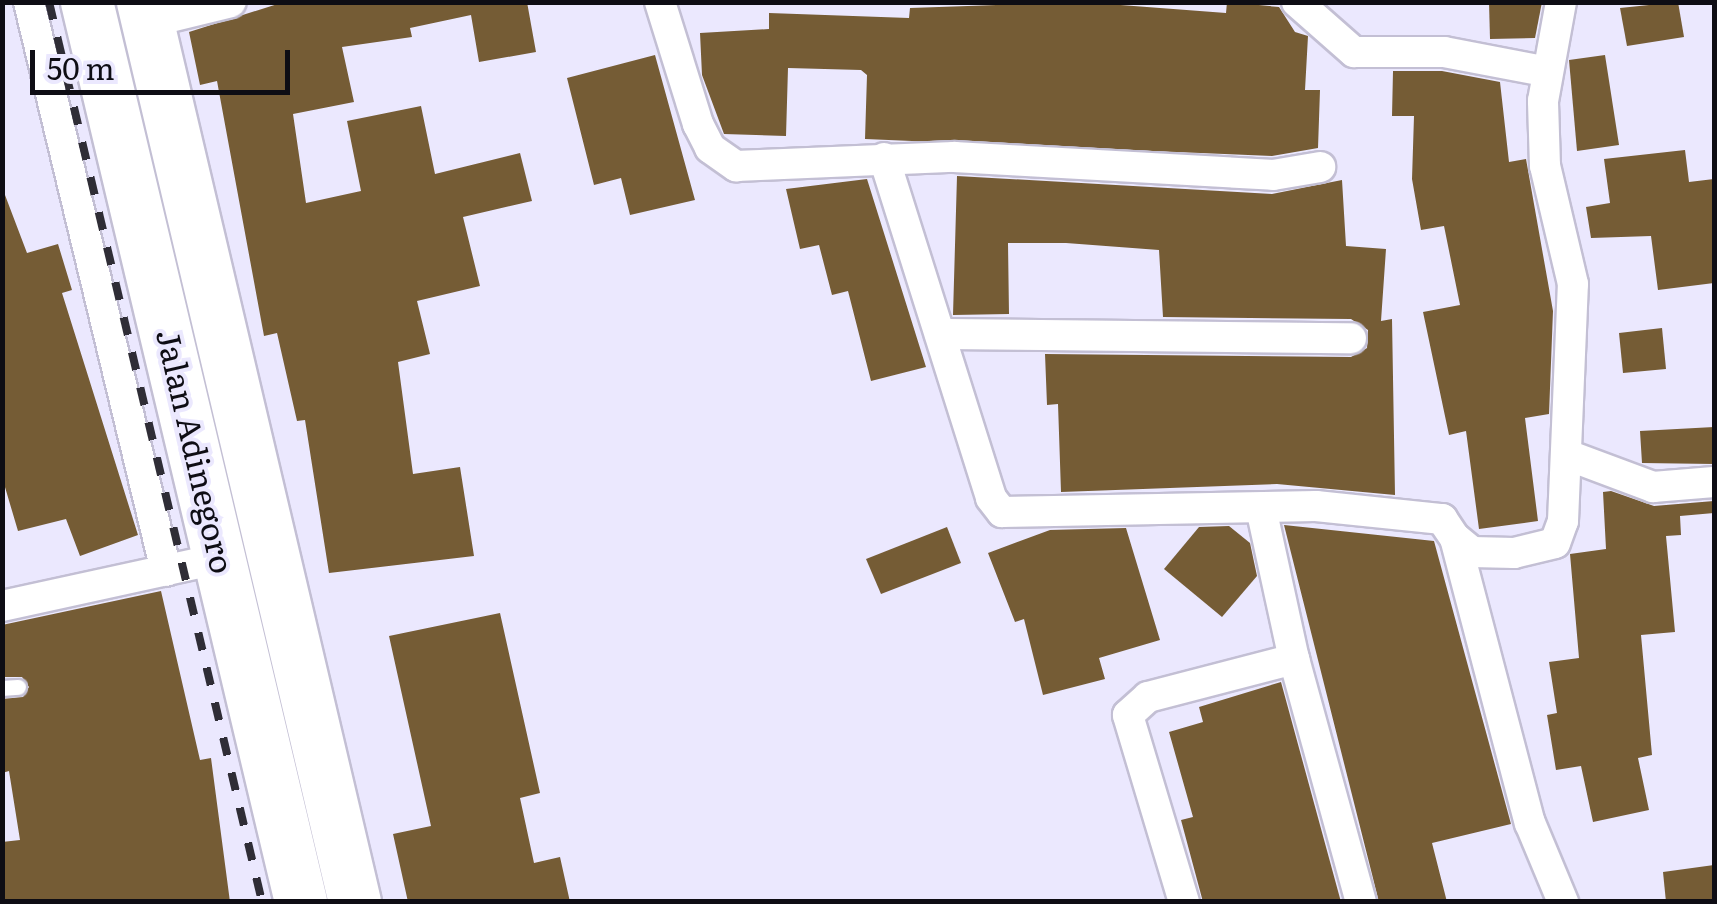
<!DOCTYPE html>
<style>
body{margin:0}
#map{position:relative;width:1717px;height:904px;overflow:hidden;background:#ebe8fe;font-family:Literata,serif}
div>[style]{position:absolute}
[style*='--x']{left:calc(var(--x)*1px);top:calc(var(--y)*1px);width:calc(var(--w)*1px);rotate:calc(var(--a)*1deg)}
.building>*{inset:0;background:#755c35}
.roads{filter:drop-shadow(2px 0 #c3bfd4) drop-shadow(-2px 0 #c3bfd4) drop-shadow(0 2px #c3bfd4) drop-shadow(0 -2px #c3bfd4)}
.lane>*{height:15px;margin:-7.5px;padding:0 7.5px;transform-origin:7.5px;border-radius:7.5px;background:#fff}
.street>*{height:30px;margin:-15px;padding:0 15px;transform-origin:15px;border-radius:15px;background:#fff}
.highway>*{height:52px;margin:-26px;padding:0 26px;transform-origin:26px;border-radius:26px;background:#fff}
.rail>*{height:8px;margin-top:-4px;transform-origin:0;background:repeating-linear-gradient(90deg,#2f2d36 0 18px,transparent 0 36px)}
span{translate:-50% -50%;white-space:nowrap;text-align:center;line-height:1.15;-webkit-text-stroke:8px #ebe8fe;paint-order:stroke}
.street-label{font-size:32px;color:#0e0d14}
.frame{position:absolute;inset:0;border:5px solid #0e0d14;pointer-events:none}
.scale{position:absolute;left:30px;top:50px;width:260px;height:45px;box-sizing:border-box;border:5px solid #0e0d14;border-top:0;padding-left:12px;font-size:30px;line-height:35px;white-space:nowrap;color:#0e0d14;-webkit-text-stroke:8px #ebe8fe;paint-order:stroke}
</style>
<div id="map">
<div class="building">
<div style="clip-path:polygon(284px 2px,527px 2px,536px 52px,479px 62px,471px 15px,410px 28px,412px 37px,342px 47px,354px 102px,293px 114px,306px 203px,361px 191px,347px 121px,421px 106px,435px 174px,520px 153px,532px 201px,463px 217px,480px 286px,417px 301px,430px 354px,398px 362px,413px 474px,460px 467px,474px 556px,329px 573px,305px 420px,297px 421px,277px 333px,264px 336px,217px 81px,200px 85px,189px 32px)"></div>
<div style="clip-path:polygon(1081px 2px,1226px 13px,1227px 2px,1279px 7px,1295px 32px,1308px 36px,1305px 90px,1320px 90px,1318px 148px,1272px 156px,865px 139px,867px 75px,861px 70px,788px 68px,786px 136px,724px 134px,702px 75px,700px 33px,769px 29px,769px 13px,909px 18px,910px 8px)"></div>
<div style="clip-path:polygon(1489px 2px,1542px 2px,1535px 38px,1490px 39px)"></div>
<div style="clip-path:polygon(1678px 2px,1684px 37px,1627px 46px,1620px 8px)"></div>
<div style="clip-path:polygon(655px 55px,695px 200px,630px 215px,621px 178px,594px 185px,567px 78px)"></div>
<div style="clip-path:polygon(1605px 55px,1619px 145px,1577px 151px,1569px 60px)"></div>
<div style="clip-path:polygon(1393px 71px,1442px 71px,1500px 82px,1509px 162px,1526px 159px,1553px 311px,1549px 414px,1525px 418px,1538px 521px,1479px 529px,1466px 431px,1449px 435px,1423px 312px,1460px 305px,1444px 226px,1421px 230px,1412px 179px,1414px 116px,1392px 116px)"></div>
<div style="clip-path:polygon(1685px 150px,1689px 182px,1714px 179px,1714px 283px,1658px 290px,1651px 236px,1591px 238px,1586px 207px,1610px 203px,1604px 159px)"></div>
<div style="clip-path:polygon(957px 176px,1272px 194px,1342px 180px,1346px 246px,1386px 249px,1381px 321px,1392px 319px,1395px 495px,1277px 484px,1061px 492px,1058px 404px,1047px 405px,1045px 354px,1351px 357px,1367px 348px,1368px 330px,1351px 319px,1163px 317px,1159px 250px,1066px 243px,1008px 243px,1009px 314px,953px 315px)"></div>
<div style="clip-path:polygon(867px 179px,926px 367px,871px 381px,848px 291px,832px 295px,819px 245px,800px 249px,786px 189px)"></div>
<div style="clip-path:polygon(5px 195px,27px 253px,58px 244px,72px 290px,62px 293px,138px 535px,80px 556px,66px 519px,18px 531px,2px 477px)"></div>
<div style="clip-path:polygon(1662px 328px,1666px 369px,1623px 373px,1619px 333px)"></div>
<div style="clip-path:polygon(1714px 427px,1714px 464px,1642px 463px,1640px 431px)"></div>
<div style="clip-path:polygon(1611px 491px,1654px 506px,1714px 501px,1714px 513px,1680px 516px,1681px 535px,1666px 536px,1675px 632px,1641px 635px,1652px 755px,1638px 758px,1649px 810px,1593px 822px,1581px 766px,1556px 770px,1547px 715px,1557px 713px,1549px 662px,1579px 658px,1570px 554px,1606px 549px,1603px 492px)"></div>
<div style="clip-path:polygon(1284px 525px,1434px 541px,1511px 824px,1432px 843px,1447px 902px,1379px 902px)"></div>
<div style="clip-path:polygon(1229px 526px,1250px 543px,1257px 576px,1222px 617px,1164px 569px,1199px 527px)"></div>
<div style="clip-path:polygon(947px 527px,961px 563px,881px 594px,866px 559px)"></div>
<div style="clip-path:polygon(1126px 528px,1160px 640px,1099px 658px,1105px 679px,1043px 695px,1024px 619px,1015px 622px,988px 553px,1050px 530px)"></div>
<div style="clip-path:polygon(161px 591px,200px 760px,211px 758px,230px 902px,2px 902px,2px 842px,20px 840px,9px 771px,2px 773px,2px 699px,23px 697px,29px 687px,22px 677px,2px 677px,2px 625px)"></div>
<div style="clip-path:polygon(500px 613px,540px 793px,520px 798px,534px 863px,560px 857px,570px 902px,408px 902px,393px 834px,431px 826px,389px 636px)"></div>
<div style="clip-path:polygon(1281px 682px,1341px 902px,1203px 902px,1181px 820px,1193px 817px,1169px 732px,1203px 722px,1199px 707px)"></div>
<div style="clip-path:polygon(1714px 865px,1714px 902px,1666px 902px,1663px 872px)"></div>
</div>
<div class="roads">
<div class="lane">
<div style="--x:2;--y:688;--w:16;--a:-4"></div>
</div>
<div class="street">
<div style="--x:29;--y:2;--w:585;--a:76.46"></div>
<div style="--x:660;--y:2;--w:128;--a:72.7"></div>
<div style="--x:698;--y:124;--w:27;--a:63"></div>
<div style="--x:710;--y:148;--w:32;--a:35"></div>
<div style="--x:736;--y:166;--w:218;--a:-2.4"></div>
<div style="--x:954;--y:157;--w:320;--a:3.2"></div>
<div style="--x:1273;--y:175;--w:48;--a:-9.7"></div>
<div style="--x:1297;--y:2;--w:76;--a:41.3"></div>
<div style="--x:1354;--y:52;--w:90;--a:0"></div>
<div style="--x:1444;--y:52;--w:102;--a:10.8"></div>
<div style="--x:149;--y:22;--w:84;--a:-13.7"></div>
<div style="--x:884;--y:158;--w:356;--a:72.5"></div>
<div style="--x:991;--y:498;--w:18;--a:52"></div>
<div style="--x:1002;--y:512;--w:314;--a:-1.1"></div>
<div style="--x:1316;--y:506;--w:127;--a:5.9"></div>
<div style="--x:1442;--y:519;--w:23;--a:56"></div>
<div style="--x:1455;--y:538;--w:295;--a:75.3"></div>
<div style="--x:1530;--y:823;--w:86;--a:67.3"></div>
<div style="--x:940;--y:334;--w:411;--a:0.6"></div>
<div style="--x:1570;--y:456;--w:89;--a:20.5"></div>
<div style="--x:1653;--y:487;--w:61;--a:-4.7"></div>
<div style="--x:1261;--y:508;--w:155;--a:77.7"></div>
<div style="--x:1294;--y:659;--w:252;--a:74.6"></div>
<div style="--x:1455;--y:538;--w:22;--a:39"></div>
<div style="--x:1472;--y:552;--w:42;--a:1.4"></div>
<div style="--x:1514;--y:553;--w:42;--a:-13.7"></div>
<div style="--x:1555;--y:543;--w:23;--a:-70"></div>
<div style="--x:1563;--y:521;--w:237;--a:-87.6"></div>
<div style="--x:1573;--y:284;--w:121;--a:-103.3"></div>
<div style="--x:1545;--y:166;--w:65;--a:-91.8"></div>
<div style="--x:1543;--y:101;--w:101;--a:-79.7"></div>
<div style="--x:2;--y:606;--w:226;--a:-12.3"></div>
<div style="--x:1184;--y:902;--w:195;--a:-106.7"></div>
<div style="--x:1128;--y:715;--w:27;--a:-42"></div>
<div style="--x:1148;--y:697;--w:151;--a:-14.6"></div>
</div>
<div class="highway">
<div style="--x:87;--y:2;--w:925;--a:76.62"></div>
<div style="--x:143;--y:2;--w:925;--a:76.75"></div>
</div>
</div>
<div class="rail">
<div style="--x:49;--y:2;--w:925;--a:76.68"></div>
</div>
<div class="street-label">
<span style="left:197px;top:451px;rotate:77deg">Jalan Adinegoro</span>
</div>
<div class="frame"></div>
<div class="scale">50 m</div>
</div>
